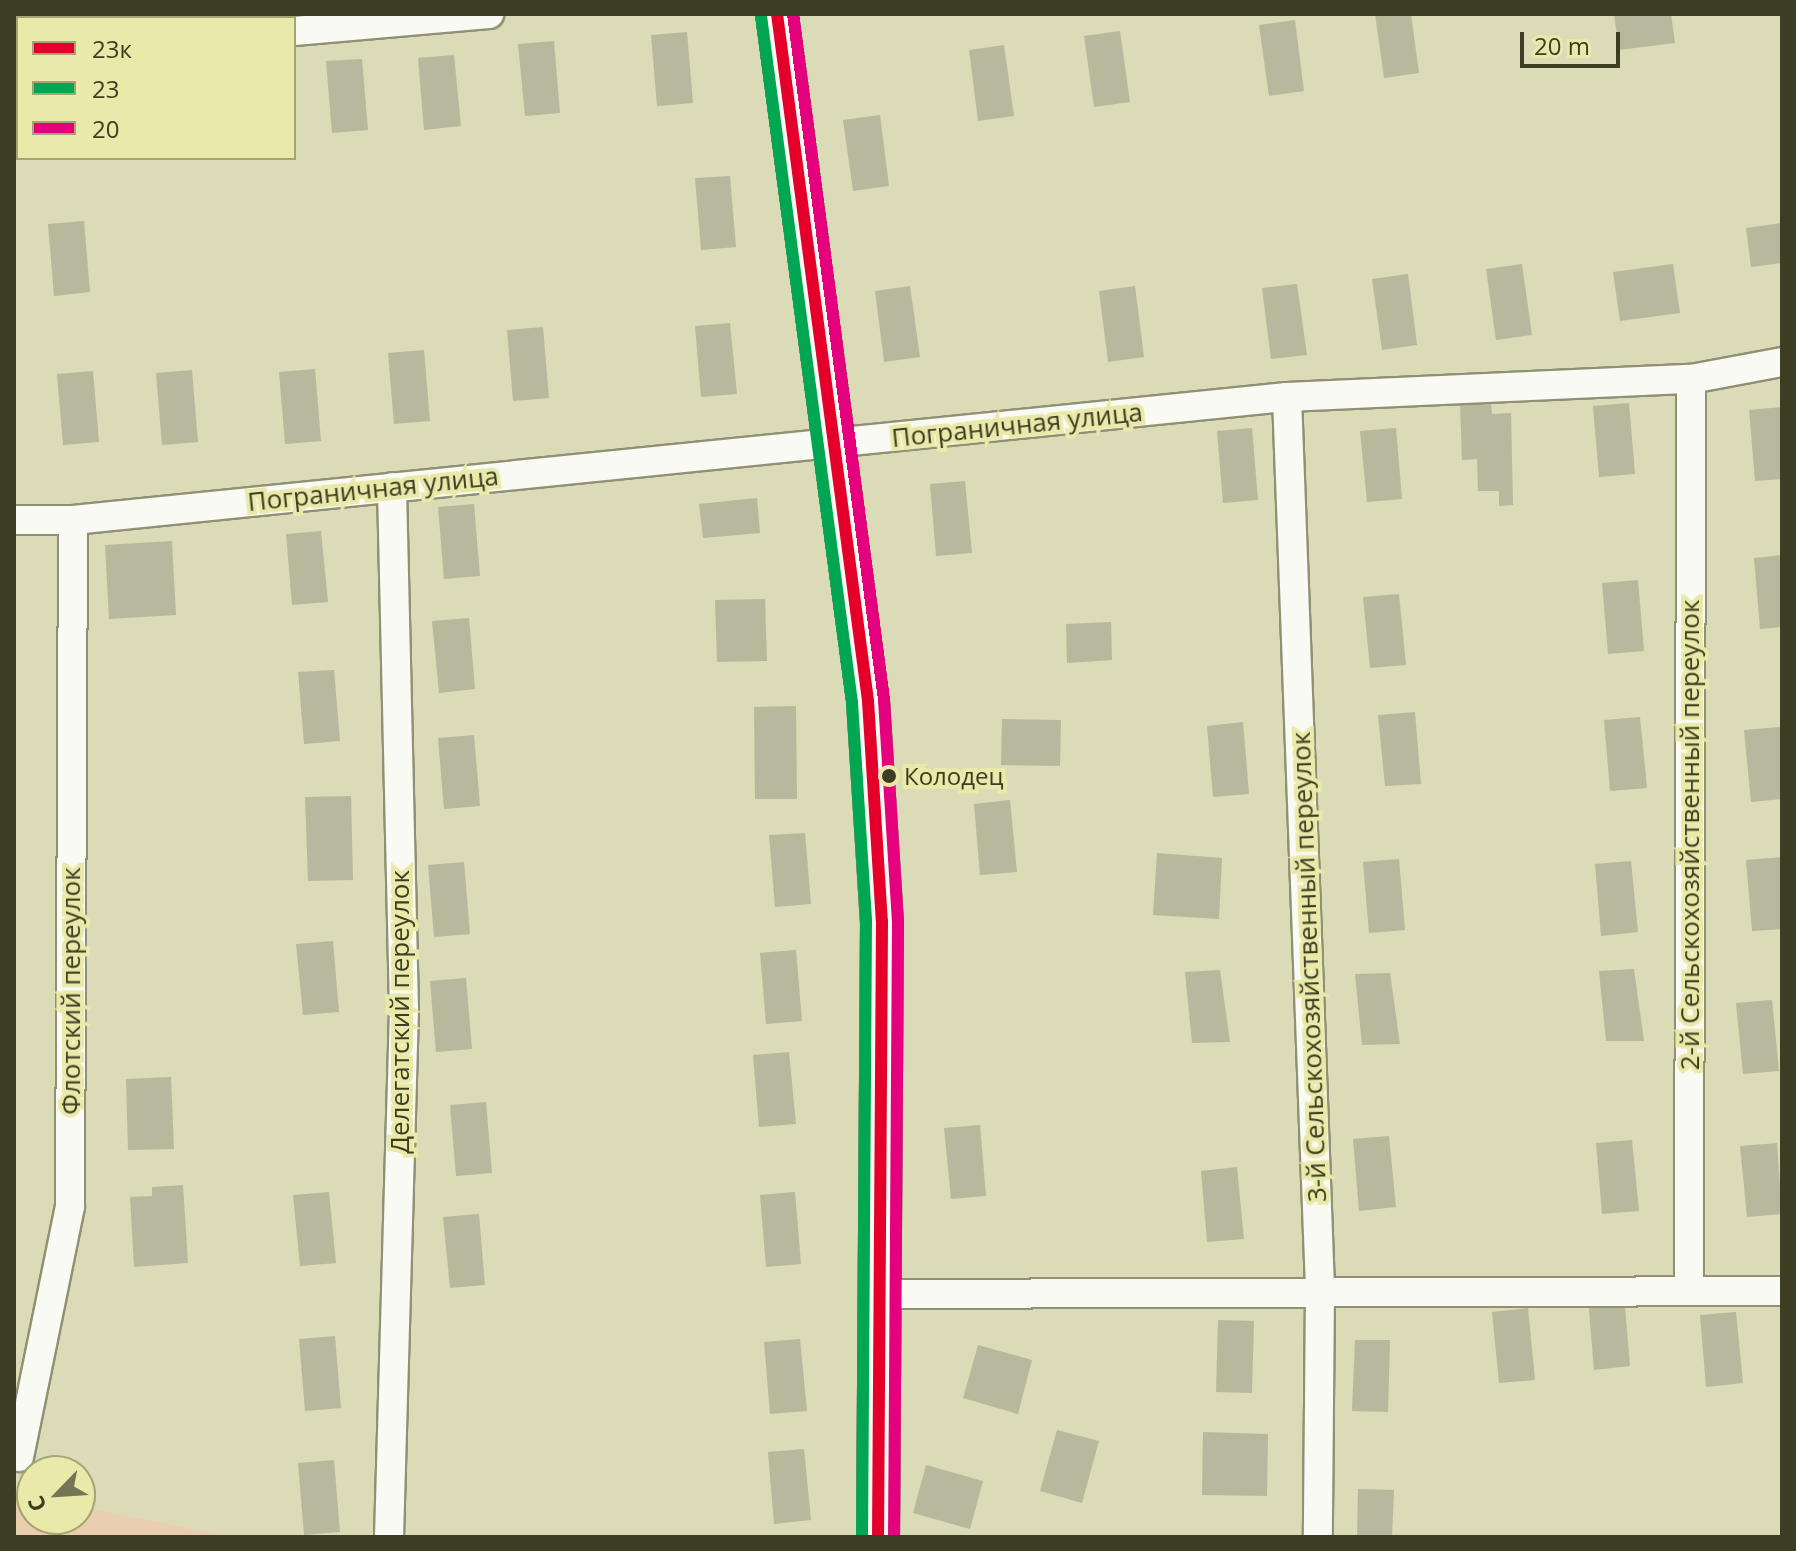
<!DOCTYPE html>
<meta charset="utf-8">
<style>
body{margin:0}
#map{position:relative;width:1796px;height:1551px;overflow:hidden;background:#dbdbb8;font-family:"Open Sans",sans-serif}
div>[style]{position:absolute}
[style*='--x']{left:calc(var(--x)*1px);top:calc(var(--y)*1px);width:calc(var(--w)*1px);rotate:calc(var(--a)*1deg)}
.green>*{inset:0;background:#e9ceb0}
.building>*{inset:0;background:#b8b89c}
.roads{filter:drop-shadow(2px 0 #909074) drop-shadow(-2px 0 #909074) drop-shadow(0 2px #909074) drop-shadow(0 -2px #909074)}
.street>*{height:28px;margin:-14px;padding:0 14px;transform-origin:14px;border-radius:14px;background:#fafaf4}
.secondary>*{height:40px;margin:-20px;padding:0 20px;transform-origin:20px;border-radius:20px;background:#fafaf4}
.bus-1>*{height:12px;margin:-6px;padding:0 6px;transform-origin:6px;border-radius:6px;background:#e4002b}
.bus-2>*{height:12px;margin:-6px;padding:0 6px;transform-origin:6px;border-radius:6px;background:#00a651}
.bus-3>*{height:12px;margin:-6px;padding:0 6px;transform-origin:6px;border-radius:6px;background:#e5007d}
.dots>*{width:22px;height:22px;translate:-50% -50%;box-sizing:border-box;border:4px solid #e9e9aa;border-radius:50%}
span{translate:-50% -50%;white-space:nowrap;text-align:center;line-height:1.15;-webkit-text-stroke:8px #e9e9aa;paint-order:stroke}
.bus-label{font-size:24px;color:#3d3d23}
.left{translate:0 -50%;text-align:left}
.street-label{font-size:26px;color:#3d3d23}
.frame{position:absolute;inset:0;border:16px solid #3d3d23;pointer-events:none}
.legend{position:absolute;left:16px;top:16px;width:280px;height:144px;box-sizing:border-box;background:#e9e9aa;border:2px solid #a4a474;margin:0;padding:10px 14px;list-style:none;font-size:24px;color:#3d3d23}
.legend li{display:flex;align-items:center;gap:16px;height:40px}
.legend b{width:40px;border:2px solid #a4a474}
.north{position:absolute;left:16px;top:1455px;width:80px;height:80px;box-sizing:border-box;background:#e9e9aa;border:2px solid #a4a474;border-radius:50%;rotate:245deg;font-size:22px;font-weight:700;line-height:32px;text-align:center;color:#3d3d23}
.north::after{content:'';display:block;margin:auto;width:28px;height:36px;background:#747457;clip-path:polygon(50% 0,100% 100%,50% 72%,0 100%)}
.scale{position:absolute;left:1520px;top:32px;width:100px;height:36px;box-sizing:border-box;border:4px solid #3d3d23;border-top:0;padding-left:10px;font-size:24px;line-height:28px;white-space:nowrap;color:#3d3d23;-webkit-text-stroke:6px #e9e9aa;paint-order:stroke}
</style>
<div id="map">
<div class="green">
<div style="clip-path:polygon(14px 1494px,32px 1498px,32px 1519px,80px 1519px,80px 1507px,234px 1537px,14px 1537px)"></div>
</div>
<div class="building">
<div style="clip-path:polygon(1375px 14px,1411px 14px,1419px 73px,1384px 78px)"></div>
<div style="clip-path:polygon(1614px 14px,1671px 14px,1675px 43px,1619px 50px)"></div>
<div style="clip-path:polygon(1295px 20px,1304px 91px,1269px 96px,1259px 25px)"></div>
<div style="clip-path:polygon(1120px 31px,1130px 102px,1094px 107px,1084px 36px)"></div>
<div style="clip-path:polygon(687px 32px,693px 103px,657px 106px,651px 35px)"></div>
<div style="clip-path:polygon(554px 41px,560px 113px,525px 116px,518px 44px)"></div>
<div style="clip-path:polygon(1004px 45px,1014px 116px,978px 121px,969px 50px)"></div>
<div style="clip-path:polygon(454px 55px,461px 126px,424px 130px,418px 58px)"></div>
<div style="clip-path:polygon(362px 59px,368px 130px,332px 133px,326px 61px)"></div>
<div style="clip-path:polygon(880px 115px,889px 186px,853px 191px,843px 120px)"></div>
<div style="clip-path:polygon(730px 176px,736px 247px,701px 250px,695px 178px)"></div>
<div style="clip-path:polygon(84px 221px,90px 292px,54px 296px,48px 224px)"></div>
<div style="clip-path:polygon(1782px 223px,1782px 263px,1751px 267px,1746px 228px)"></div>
<div style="clip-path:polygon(1522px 264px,1532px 335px,1496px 340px,1486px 269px)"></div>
<div style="clip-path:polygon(1673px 264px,1680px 313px,1620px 321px,1613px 272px)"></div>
<div style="clip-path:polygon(1408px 274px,1417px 345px,1382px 350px,1372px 279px)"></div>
<div style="clip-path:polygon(1297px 284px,1307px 355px,1271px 359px,1262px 288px)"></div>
<div style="clip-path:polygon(910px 286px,920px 357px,884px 362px,875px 291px)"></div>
<div style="clip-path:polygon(1135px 286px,1144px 357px,1108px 362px,1099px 291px)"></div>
<div style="clip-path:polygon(730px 323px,737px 394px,701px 397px,695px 326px)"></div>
<div style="clip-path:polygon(543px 327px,549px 398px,513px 401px,507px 330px)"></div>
<div style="clip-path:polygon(424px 350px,430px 421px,394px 424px,388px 353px)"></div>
<div style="clip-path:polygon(315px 369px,321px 441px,285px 444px,279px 372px)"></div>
<div style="clip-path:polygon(192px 370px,198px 442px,162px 445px,156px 373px)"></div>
<div style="clip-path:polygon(93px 371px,99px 442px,63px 445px,57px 374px)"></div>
<div style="clip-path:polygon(1478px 399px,1491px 403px,1492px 414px,1511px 413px,1513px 505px,1499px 506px,1499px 491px,1478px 491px,1477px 459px,1462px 460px,1460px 404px)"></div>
<div style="clip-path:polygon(1629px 403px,1635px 474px,1599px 477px,1593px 406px)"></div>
<div style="clip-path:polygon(1782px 407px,1782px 479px,1755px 481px,1749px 410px)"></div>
<div style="clip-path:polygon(1252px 428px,1258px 500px,1223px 503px,1217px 431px)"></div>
<div style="clip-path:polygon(1396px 428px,1402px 499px,1367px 502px,1360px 431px)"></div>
<div style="clip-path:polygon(965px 481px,972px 553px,936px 556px,930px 484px)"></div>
<div style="clip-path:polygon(757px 498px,760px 533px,703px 538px,699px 504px)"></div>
<div style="clip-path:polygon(474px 504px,480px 576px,444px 579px,438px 507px)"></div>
<div style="clip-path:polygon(321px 531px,328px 602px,292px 605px,286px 534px)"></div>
<div style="clip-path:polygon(172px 541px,176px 615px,109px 619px,105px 545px)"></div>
<div style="clip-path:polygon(1782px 555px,1782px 627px,1760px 629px,1754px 558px)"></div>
<div style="clip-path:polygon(1638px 580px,1644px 651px,1608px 654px,1602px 583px)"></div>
<div style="clip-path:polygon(1399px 594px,1406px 665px,1370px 668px,1363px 597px)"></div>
<div style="clip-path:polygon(765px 599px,767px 661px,717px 662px,715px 600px)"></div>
<div style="clip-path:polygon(469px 618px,475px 689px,439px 693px,432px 621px)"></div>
<div style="clip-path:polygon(1111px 622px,1112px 660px,1067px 663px,1066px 624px)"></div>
<div style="clip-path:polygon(334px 670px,340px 741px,304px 744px,298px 672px)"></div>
<div style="clip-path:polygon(796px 706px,797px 799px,755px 799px,754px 707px)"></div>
<div style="clip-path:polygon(1415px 712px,1421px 784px,1385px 786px,1378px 715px)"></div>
<div style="clip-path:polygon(1640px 717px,1647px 788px,1610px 791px,1604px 720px)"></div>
<div style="clip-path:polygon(1002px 719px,1061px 720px,1060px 766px,1001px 765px)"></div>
<div style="clip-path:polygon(1243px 722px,1249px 794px,1213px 797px,1207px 726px)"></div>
<div style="clip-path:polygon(1781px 727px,1782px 799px,1751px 802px,1744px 730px)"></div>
<div style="clip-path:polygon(474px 735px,480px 806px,444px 809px,438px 738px)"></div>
<div style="clip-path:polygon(351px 796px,353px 880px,308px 881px,305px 797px)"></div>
<div style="clip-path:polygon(1010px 800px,1017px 872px,980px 875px,974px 804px)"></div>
<div style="clip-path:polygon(805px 833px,811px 904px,775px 907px,769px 835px)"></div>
<div style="clip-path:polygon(1157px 853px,1222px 858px,1219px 919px,1153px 915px)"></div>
<div style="clip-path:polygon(1782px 857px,1782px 929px,1752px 931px,1746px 860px)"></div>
<div style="clip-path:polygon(1399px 859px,1405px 930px,1369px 933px,1363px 862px)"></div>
<div style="clip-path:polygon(1631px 861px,1638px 932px,1601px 936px,1595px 864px)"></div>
<div style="clip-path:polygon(464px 862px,470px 934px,434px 937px,428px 865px)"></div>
<div style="clip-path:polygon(333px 941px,339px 1012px,303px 1015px,296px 944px)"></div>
<div style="clip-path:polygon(796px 950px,802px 1021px,766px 1024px,760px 953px)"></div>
<div style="clip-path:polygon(1634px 969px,1644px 1041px,1606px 1041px,1599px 971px)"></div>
<div style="clip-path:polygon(1220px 970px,1230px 1042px,1192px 1043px,1185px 972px)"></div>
<div style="clip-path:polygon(1390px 973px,1400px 1044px,1362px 1045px,1355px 974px)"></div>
<div style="clip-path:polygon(466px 978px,472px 1049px,436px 1052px,430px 981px)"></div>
<div style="clip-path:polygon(1772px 1000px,1779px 1071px,1743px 1074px,1736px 1003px)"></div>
<div style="clip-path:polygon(789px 1052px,796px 1124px,759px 1127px,753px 1055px)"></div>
<div style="clip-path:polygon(171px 1077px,174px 1149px,128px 1150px,126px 1079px)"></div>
<div style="clip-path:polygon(486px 1102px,492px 1173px,456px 1176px,450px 1105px)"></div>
<div style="clip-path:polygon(980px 1125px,986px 1196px,951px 1199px,944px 1128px)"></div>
<div style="clip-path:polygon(1389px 1136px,1396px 1207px,1359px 1211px,1353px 1139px)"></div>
<div style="clip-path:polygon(1632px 1140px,1639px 1211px,1602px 1214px,1596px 1143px)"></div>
<div style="clip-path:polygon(1777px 1143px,1782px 1214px,1747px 1217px,1740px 1146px)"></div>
<div style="clip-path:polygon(1237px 1167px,1244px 1239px,1207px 1242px,1201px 1171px)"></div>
<div style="clip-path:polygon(183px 1185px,188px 1263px,134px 1267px,130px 1197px,152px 1196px,152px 1187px)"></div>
<div style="clip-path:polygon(329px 1192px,336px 1263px,300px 1266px,293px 1195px)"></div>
<div style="clip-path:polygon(795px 1192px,801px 1264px,766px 1267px,760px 1195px)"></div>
<div style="clip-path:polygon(479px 1214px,485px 1285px,450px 1288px,443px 1217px)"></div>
<div style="clip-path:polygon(1624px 1295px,1630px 1366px,1594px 1370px,1588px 1298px)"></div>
<div style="clip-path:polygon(1528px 1308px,1535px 1380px,1499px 1383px,1492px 1312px)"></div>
<div style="clip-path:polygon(1736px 1312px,1743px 1383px,1706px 1387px,1700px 1315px)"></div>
<div style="clip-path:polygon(1218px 1320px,1254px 1321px,1252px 1393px,1216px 1392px)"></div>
<div style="clip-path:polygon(335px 1336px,341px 1408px,305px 1411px,299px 1339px)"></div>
<div style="clip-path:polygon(800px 1339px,807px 1411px,770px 1414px,764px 1342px)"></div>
<div style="clip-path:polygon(1355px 1340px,1390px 1340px,1388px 1412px,1352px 1411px)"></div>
<div style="clip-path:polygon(978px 1345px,1032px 1360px,1018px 1414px,963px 1398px)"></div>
<div style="clip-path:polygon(1057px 1430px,1099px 1441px,1082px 1503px,1040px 1491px)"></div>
<div style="clip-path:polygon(1203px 1432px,1268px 1434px,1267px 1496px,1202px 1495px)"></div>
<div style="clip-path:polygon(804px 1449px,811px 1520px,774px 1524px,768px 1452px)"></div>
<div style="clip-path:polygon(334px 1460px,340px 1532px,304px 1535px,298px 1463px)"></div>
<div style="clip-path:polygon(926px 1465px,983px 1481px,970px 1529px,913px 1513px)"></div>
<div style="clip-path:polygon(1358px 1489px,1394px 1490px,1392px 1537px,1357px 1537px)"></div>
</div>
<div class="roads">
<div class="street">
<div style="--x:294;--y:31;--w:196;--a:-5"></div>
<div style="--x:14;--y:54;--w:4;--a:0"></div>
<div style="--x:1287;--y:397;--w:892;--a:87.88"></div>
<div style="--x:1320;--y:1288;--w:249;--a:90.5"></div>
<div style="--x:14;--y:520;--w:59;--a:0"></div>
<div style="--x:73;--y:520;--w:1220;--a:-5.79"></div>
<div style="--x:1287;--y:397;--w:404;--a:-2.6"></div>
<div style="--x:1691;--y:379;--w:93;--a:-10.6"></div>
<div style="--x:1689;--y:1291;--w:912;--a:-89.87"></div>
<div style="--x:884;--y:1294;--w:898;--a:-0.19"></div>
<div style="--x:19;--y:1457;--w:255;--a:-78.5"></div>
<div style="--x:70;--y:1207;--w:687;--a:-89.75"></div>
<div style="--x:389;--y:1537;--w:528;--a:-88.37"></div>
<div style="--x:404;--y:1009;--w:522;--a:-91.32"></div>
</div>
<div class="secondary">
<div style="--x:777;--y:14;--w:693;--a:82.45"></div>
<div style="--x:868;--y:701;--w:220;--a:86.4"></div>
<div style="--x:882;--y:921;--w:616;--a:90.37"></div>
</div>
</div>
<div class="bus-1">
<div style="--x:777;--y:14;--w:693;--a:82.45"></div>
<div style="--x:868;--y:701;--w:220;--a:86.4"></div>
<div style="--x:882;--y:921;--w:616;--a:90.37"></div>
</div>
<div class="bus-2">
<div style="--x:761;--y:16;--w:693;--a:82.45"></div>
<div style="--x:852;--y:703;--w:218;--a:86.3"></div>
<div style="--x:866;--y:921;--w:616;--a:90.37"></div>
</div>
<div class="bus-3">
<div style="--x:793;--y:14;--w:692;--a:82.44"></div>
<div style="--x:884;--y:700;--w:221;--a:86.4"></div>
<div style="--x:898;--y:921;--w:616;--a:90.37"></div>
</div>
<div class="dots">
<div style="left:889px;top:776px;background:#3d3d23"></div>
</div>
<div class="bus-label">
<span class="left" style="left:904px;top:776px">Колодец</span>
</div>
<div class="street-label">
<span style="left:1017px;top:425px;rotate:-6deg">Пограничная улица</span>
<span style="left:373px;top:489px;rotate:-6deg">Пограничная улица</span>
<span style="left:1690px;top:835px;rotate:-90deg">2-й Сельскохозяйственный переулок</span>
<span style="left:1309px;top:967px;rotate:-92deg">3-й Сельскохозяйственный переулок</span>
<span style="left:71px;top:991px;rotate:-90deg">Флотский переулок</span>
<span style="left:400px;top:1012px;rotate:-90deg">Делегатский переулок</span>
</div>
<div class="frame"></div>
<ul class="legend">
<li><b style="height:10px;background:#e4002b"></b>23к</li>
<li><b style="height:10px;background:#00a651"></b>23</li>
<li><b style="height:10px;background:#e5007d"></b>20</li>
</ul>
<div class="north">С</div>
<div class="scale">20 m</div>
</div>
